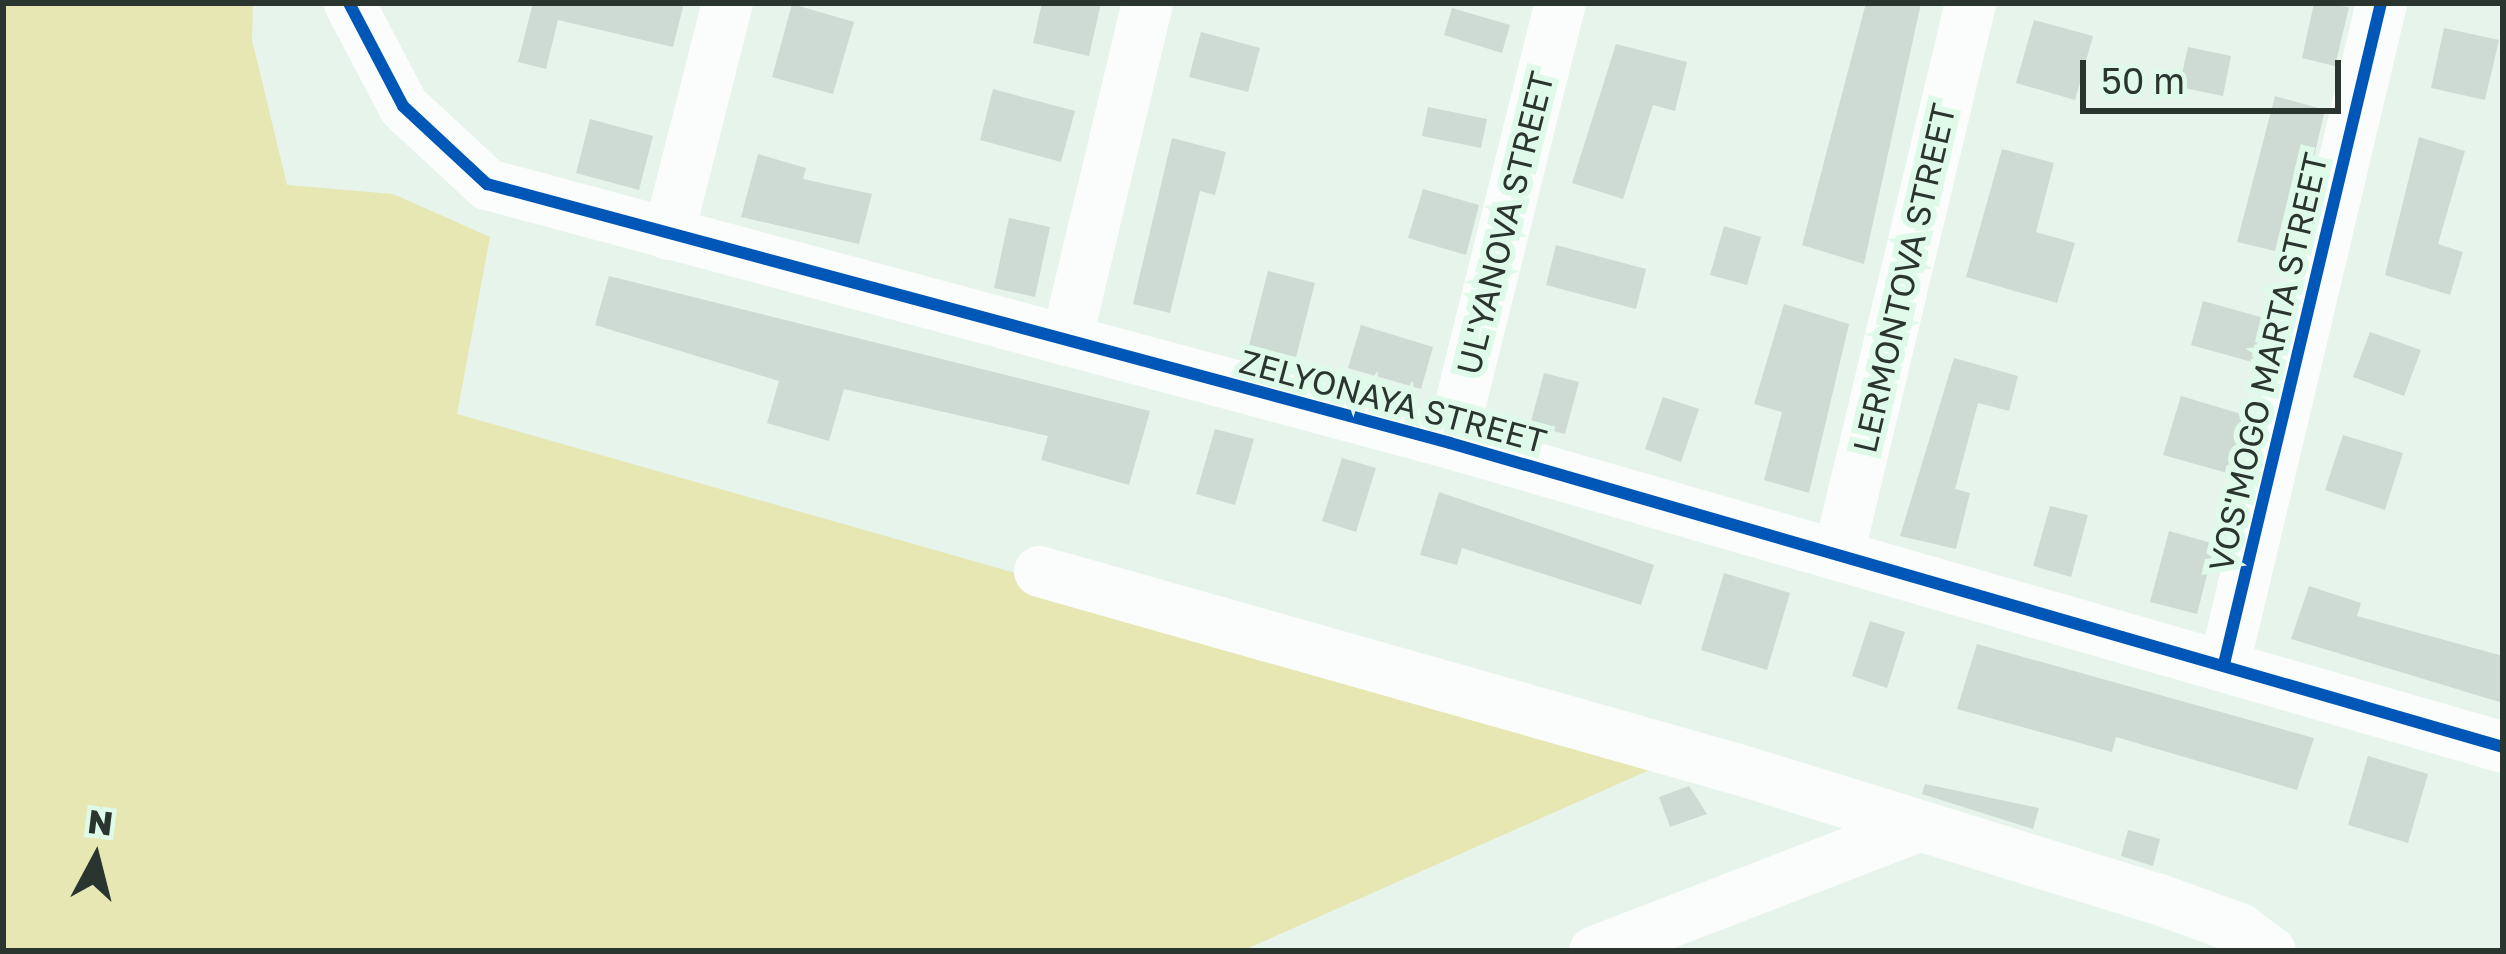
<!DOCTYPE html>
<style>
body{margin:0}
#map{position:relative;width:2506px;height:954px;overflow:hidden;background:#e6f4eb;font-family:"Golos Text",sans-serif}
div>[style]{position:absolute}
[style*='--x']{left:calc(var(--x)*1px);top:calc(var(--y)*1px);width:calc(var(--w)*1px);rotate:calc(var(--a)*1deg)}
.green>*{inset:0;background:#e6e7b3}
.building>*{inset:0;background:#cedbd5}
.minor>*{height:51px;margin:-25.5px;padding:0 25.5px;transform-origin:25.5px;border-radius:25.5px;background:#fbfdfc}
.cycleway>*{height:12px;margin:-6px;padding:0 6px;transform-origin:6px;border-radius:6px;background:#0057b8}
span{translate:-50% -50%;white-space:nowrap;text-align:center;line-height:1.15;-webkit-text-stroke:12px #e0fae9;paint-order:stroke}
.street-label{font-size:33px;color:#2b352f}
.frame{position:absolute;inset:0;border:6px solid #2b352f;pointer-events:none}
.north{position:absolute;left:36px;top:798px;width:120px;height:120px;-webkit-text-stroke:9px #e0fae9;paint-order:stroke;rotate:7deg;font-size:33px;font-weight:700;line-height:48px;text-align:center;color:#2b352f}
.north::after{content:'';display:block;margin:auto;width:42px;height:54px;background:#2b352f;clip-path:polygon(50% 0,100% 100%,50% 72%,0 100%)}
.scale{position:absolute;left:2080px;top:60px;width:261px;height:54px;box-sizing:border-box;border:6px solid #2b352f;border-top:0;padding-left:15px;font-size:36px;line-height:42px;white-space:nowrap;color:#2b352f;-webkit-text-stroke:9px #e0fae9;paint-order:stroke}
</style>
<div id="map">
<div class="green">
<div style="clip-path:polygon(3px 3px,253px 3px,252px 40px,287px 185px,393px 194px,490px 237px,457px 414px,1672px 760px,1242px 951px,3px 951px)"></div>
</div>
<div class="building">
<div style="clip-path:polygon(533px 3px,684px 3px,673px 47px,558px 20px,546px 69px,518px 62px)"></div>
<div style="clip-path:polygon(1042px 3px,1101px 3px,1089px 56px,1033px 43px)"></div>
<div style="clip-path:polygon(1866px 3px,1921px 3px,1864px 264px,1802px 245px)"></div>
<div style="clip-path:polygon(2314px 3px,2349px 7px,2335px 66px,2302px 58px)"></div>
<div style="clip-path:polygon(792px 4px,854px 22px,833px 94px,772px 77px)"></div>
<div style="clip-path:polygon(1452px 8px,1510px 25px,1502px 53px,1444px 35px)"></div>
<div style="clip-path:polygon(2034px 20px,2093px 36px,2075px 100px,2016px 83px)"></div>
<div style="clip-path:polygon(2444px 28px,2499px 40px,2485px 100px,2431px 88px)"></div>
<div style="clip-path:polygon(1201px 32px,1260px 48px,1248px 92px,1189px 77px)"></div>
<div style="clip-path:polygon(1616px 44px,1687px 62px,1675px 111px,1653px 105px,1623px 199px,1572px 183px)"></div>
<div style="clip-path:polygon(2188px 47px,2231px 56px,2223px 96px,2179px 87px)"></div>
<div style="clip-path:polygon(993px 89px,1075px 111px,1061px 162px,980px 140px)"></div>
<div style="clip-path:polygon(2275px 96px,2325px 110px,2311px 169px,2296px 165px,2275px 251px,2237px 242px)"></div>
<div style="clip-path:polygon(1428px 107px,1487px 119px,1481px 148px,1422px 136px)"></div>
<div style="clip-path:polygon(590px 119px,653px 136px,639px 190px,576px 173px)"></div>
<div style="clip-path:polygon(2419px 137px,2465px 151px,2438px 244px,2463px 252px,2450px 295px,2385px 275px)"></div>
<div style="clip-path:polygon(1172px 138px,1226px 152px,1215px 195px,1200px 191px,1170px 313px,1133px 304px)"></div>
<div style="clip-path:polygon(2002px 149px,2054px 163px,2036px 232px,2075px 243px,2057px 303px,1966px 277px)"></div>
<div style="clip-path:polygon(758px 154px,806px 168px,803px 179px,872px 194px,859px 244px,741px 217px)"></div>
<div style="clip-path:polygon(1423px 189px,1479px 205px,1466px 255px,1408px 238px)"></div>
<div style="clip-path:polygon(1009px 218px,1050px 227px,1035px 297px,994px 288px)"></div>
<div style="clip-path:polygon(1724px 226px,1761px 237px,1747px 285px,1710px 275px)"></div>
<div style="clip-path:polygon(1556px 245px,1646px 269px,1636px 309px,1546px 285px)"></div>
<div style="clip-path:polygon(1268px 271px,1315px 283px,1295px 361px,1248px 349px)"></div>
<div style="clip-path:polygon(609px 276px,1150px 411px,1129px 485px,1041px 460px,1048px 436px,844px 389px,829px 441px,767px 423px,779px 381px,595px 325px)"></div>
<div style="clip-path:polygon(2203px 301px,2264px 318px,2252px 362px,2191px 345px)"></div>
<div style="clip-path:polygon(1784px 304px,1849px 324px,1809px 493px,1764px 480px,1782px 412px,1754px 404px)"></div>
<div style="clip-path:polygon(1361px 325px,1433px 347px,1421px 389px,1348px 368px)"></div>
<div style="clip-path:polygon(2370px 332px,2421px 350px,2404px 396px,2353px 377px)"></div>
<div style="clip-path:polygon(1954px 358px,2018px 376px,2009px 411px,1978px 403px,1955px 489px,1970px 493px,1956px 549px,1900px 536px)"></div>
<div style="clip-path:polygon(1544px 373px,1579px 382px,1565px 434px,1530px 425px)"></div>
<div style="clip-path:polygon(2181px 396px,2248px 416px,2231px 474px,2163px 455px)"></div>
<div style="clip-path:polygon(1663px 397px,1699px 409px,1681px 462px,1645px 449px)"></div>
<div style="clip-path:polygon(1215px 429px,1254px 439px,1235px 505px,1196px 494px)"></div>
<div style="clip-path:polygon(2343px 435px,2403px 453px,2385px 510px,2325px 490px)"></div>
<div style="clip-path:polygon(1342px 458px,1376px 468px,1356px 532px,1322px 521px)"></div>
<div style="clip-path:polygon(1439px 492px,1654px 565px,1641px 605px,1462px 548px,1457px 565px,1420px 555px)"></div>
<div style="clip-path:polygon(2050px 506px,2088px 515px,2071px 577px,2033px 566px)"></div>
<div style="clip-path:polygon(2169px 531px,2215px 544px,2197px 614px,2150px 602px)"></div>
<div style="clip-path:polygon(1724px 573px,1790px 593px,1767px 670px,1701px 650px)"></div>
<div style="clip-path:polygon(2309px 586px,2361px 603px,2357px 616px,2503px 656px,2503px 703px,2291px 639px)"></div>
<div style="clip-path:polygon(1870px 621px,1905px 632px,1887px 688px,1852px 676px)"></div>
<div style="clip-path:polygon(1977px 644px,2314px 738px,2297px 790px,2116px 737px,2112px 752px,1957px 709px)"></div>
<div style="clip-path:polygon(2368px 756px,2428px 774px,2408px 843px,2348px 825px)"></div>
<div style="clip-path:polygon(1925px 784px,2039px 808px,2033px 829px,1922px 794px)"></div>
<div style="clip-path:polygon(1689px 786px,1707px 814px,1670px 827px,1659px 797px)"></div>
<div style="clip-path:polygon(2128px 830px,2160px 839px,2153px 866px,2121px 856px)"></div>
</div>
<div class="minor">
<div style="--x:349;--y:3;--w:116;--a:62.3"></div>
<div style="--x:403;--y:106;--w:115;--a:42.9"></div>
<div style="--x:487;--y:184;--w:997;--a:15.05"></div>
<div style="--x:1450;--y:443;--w:1096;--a:16.1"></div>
<div style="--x:668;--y:234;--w:238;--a:-75.7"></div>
<div style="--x:1066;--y:340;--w:347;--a:-76.5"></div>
<div style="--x:1450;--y:443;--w:454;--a:-76"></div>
<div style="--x:1838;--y:554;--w:567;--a:-76.53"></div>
<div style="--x:1039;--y:571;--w:727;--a:15.82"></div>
<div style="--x:1738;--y:769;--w:437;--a:17.2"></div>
<div style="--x:2156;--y:898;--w:88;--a:19.9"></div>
<div style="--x:2239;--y:928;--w:39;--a:37"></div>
<div style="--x:2224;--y:664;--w:679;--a:-76.64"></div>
<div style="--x:1594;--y:951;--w:339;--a:-21.1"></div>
</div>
<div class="cycleway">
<div style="--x:349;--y:3;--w:116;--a:62.3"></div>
<div style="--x:403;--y:106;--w:115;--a:42.9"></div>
<div style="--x:487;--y:184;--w:997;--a:15.05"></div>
<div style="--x:1450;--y:443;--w:1096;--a:16.1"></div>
<div style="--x:2224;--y:664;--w:679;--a:-76.64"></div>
</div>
<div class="street-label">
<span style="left:1505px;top:223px;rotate:-76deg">UL'YANOVA STREET</span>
<span style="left:1904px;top:278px;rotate:-77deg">LERMONTOVA STREET</span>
<span style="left:2268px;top:362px;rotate:-77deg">VOS'MOGO MARTA STREET</span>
<span style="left:1393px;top:401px;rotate:15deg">ZELYONAYA STREET</span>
</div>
<div class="frame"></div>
<div class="north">N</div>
<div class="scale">50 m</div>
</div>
